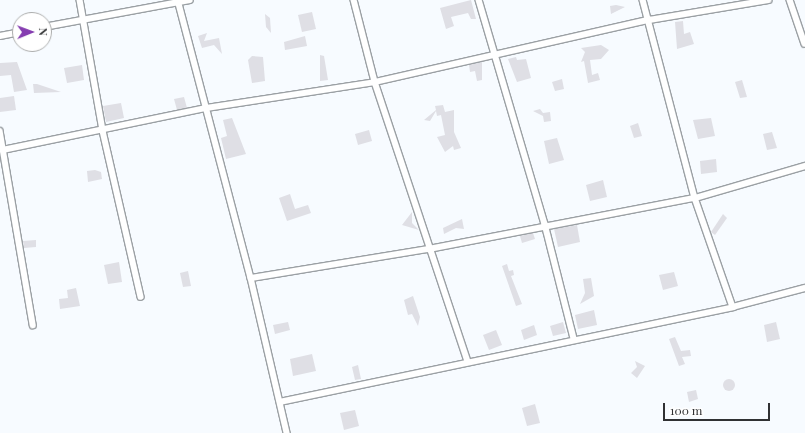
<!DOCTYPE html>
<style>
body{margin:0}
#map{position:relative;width:805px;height:433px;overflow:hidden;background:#f7fbff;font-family:"Playfair Display",serif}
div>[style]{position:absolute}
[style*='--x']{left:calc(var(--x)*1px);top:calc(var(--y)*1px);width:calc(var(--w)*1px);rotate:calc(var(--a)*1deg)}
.building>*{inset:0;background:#dfdfe5}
.round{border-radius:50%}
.roads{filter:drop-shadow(1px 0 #9ba0a4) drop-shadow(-1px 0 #9ba0a4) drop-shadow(0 1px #9ba0a4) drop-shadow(0 -1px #9ba0a4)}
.minor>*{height:5.5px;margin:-2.75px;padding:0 2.75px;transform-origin:2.75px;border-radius:2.75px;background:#fff}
span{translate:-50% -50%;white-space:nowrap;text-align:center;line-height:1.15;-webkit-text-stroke:3px #fff;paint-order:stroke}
.north{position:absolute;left:12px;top:12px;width:40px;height:40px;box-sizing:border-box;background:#fff;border:1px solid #acadad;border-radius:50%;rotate:89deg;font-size:11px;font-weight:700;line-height:16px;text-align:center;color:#303133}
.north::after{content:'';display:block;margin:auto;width:14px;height:18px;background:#853db0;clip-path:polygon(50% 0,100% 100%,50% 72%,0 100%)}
.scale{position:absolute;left:663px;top:403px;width:107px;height:18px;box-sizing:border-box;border:2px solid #303133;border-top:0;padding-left:5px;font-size:12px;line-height:14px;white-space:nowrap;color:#303133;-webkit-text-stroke:3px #fff;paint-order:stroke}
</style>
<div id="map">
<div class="building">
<div style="clip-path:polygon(471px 0,476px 19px,471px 19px,468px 13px,451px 17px,454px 26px,446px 29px,440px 8px)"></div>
<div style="clip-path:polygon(616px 5px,625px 7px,611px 14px,610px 6px)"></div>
<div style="clip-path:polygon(312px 12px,316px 29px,302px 32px,298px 15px)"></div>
<div style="clip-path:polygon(265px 14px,270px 18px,271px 33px,266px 27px)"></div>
<div style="clip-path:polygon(683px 21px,684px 34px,690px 32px,694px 44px,677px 49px,675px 22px)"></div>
<div style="clip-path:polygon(207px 33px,204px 41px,219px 38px,222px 54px,214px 45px,202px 48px,198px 36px)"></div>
<div style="clip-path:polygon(305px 36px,307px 46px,285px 50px,284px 42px)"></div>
<div style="clip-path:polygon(601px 45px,609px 50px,601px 59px,590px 60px,592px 75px,598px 73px,600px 80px,588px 83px,584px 61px,581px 62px,585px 52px,581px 48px)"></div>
<div style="clip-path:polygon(320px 55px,324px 56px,328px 80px,320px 81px)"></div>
<div style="clip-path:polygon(252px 56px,263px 57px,265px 81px,252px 83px,248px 60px)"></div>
<div style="clip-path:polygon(516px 57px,517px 60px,526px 59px,531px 78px,517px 82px,508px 59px)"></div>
<div style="clip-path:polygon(17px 62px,27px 90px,14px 92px,11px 75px,0 76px,0 63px)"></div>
<div style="clip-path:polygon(482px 62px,482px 80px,477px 81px,475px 71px,470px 72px,469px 65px)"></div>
<div style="clip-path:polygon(82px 65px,84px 80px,67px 83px,64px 68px)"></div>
<div style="clip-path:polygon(562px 79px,564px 89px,555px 91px,552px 82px)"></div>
<div style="clip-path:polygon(742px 80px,747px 97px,740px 98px,735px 82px)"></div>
<div style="clip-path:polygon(33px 84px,37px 84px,61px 92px,34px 93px)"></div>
<div style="clip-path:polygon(14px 96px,16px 110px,0 112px,0 98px)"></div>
<div style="clip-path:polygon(184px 97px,187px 108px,177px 110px,174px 99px)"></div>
<div style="clip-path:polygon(121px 103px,124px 118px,106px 122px,103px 106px)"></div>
<div style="clip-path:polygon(443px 105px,445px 112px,454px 110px,454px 132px,461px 148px,454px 150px,453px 146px,445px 152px,437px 137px,445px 135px,441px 115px,437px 116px,436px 111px,430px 121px,424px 120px,436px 110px,435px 106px)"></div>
<div style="clip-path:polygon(540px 109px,543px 113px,550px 112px,551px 121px,544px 122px,543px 116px,533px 111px)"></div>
<div style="clip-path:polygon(232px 118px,246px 154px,226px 159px,221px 138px,227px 136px,223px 120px)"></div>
<div style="clip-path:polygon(711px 118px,715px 136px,698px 139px,693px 120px)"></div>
<div style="clip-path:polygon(638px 123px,642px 136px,634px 138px,630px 126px)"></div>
<div style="clip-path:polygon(369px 130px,372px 141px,358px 145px,355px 134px)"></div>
<div style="clip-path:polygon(772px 132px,777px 148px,767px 150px,763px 134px)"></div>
<div style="clip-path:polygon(557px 138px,564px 160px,549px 164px,544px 141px)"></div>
<div style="clip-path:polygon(716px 159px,717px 172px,701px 174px,700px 161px)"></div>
<div style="clip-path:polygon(95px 170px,101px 172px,102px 179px,88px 182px,87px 171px)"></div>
<div style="clip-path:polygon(603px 180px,607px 197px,590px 201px,586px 185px)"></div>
<div style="clip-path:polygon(290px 194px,295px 209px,308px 205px,311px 213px,287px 221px,279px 198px)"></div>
<div style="clip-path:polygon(412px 212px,412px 223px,419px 230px,402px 225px)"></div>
<div style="clip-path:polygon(723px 214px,727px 218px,715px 235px,711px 232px)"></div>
<div style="clip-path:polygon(462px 219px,464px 229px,456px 228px,444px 234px,443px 228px)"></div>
<div style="clip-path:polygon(577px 225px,580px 242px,558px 247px,554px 229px)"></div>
<div style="clip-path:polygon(533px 233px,535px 239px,522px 243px,520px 236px)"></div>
<div style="clip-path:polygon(36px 240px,36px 247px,24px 248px,23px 241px)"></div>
<div style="clip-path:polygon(119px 262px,122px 282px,108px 284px,104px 265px)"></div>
<div style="clip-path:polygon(507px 264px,509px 271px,513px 270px,514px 275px,511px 276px,522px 304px,516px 306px,502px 266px)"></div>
<div style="clip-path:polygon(188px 271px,191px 286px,183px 287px,180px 273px)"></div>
<div style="clip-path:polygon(674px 272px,678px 286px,663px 290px,659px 275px)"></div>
<div style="clip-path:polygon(591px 278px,594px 296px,580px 304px,585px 293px,583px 279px)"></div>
<div style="clip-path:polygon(76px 288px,80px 306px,60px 309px,59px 299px,68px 298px,67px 290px)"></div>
<div style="clip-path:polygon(413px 296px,420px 317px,418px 326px,412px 314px,408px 315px,404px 300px)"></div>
<div style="clip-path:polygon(594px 310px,597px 325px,578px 329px,575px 315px)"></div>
<div style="clip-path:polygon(288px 322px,290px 330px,275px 334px,273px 325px)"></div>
<div style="clip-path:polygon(563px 322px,566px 333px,553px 336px,550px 326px)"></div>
<div style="clip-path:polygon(776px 322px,780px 339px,767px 342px,764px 325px)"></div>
<div style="clip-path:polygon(534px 325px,537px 335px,524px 340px,521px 330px)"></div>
<div style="clip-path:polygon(496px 330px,502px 345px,489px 350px,483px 335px)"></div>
<div style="clip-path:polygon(675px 337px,681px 351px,690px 350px,691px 356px,682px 357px,685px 364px,679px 366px,669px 339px)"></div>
<div style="clip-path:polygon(312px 354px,316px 371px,293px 376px,290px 359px)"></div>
<div style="clip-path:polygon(635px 361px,645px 366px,637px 378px,631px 373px,637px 367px)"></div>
<div style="clip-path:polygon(358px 365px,361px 379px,355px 380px,352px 367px)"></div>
<div class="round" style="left:723px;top:379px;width:12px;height:12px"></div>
<div style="clip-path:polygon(696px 390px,698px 399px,689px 402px,687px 392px)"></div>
<div style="clip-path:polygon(535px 404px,540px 423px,527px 426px,522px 408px)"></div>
<div style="clip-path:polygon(355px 410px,359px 426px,344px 430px,340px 413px)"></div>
</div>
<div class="roads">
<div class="minor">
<div style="--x:80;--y:0;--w:133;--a:80"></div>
<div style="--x:103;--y:131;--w:170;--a:77.1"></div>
<div style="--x:178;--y:0;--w:287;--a:75.3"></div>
<div style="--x:251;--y:278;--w:159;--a:76.9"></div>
<div style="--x:354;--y:0;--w:85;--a:75.6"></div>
<div style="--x:375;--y:82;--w:295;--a:71.6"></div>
<div style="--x:479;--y:0;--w:234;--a:73.6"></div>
<div style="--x:545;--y:224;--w:119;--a:75.8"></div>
<div style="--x:643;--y:0;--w:205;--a:75.3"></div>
<div style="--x:695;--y:198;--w:115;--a:70.8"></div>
<div style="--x:790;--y:0;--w:46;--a:71.2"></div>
<div style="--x:44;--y:27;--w:148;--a:-10.5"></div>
<div style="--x:0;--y:36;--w:20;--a:-11"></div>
<div style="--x:0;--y:131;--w:197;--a:80.3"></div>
<div style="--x:3;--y:150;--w:207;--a:-11.7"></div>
<div style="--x:206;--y:108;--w:171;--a:-8.7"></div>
<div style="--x:375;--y:82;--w:281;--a:-12.8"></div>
<div style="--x:649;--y:20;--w:121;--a:-9.5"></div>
<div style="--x:251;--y:278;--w:180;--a:-9.3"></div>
<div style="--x:429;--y:249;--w:271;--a:-10.9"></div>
<div style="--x:695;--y:198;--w:115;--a:-16.2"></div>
<div style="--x:280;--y:402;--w:463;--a:-11.8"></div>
<div style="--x:733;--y:307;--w:74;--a:-14.8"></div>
</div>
</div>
<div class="north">N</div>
<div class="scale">100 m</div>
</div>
